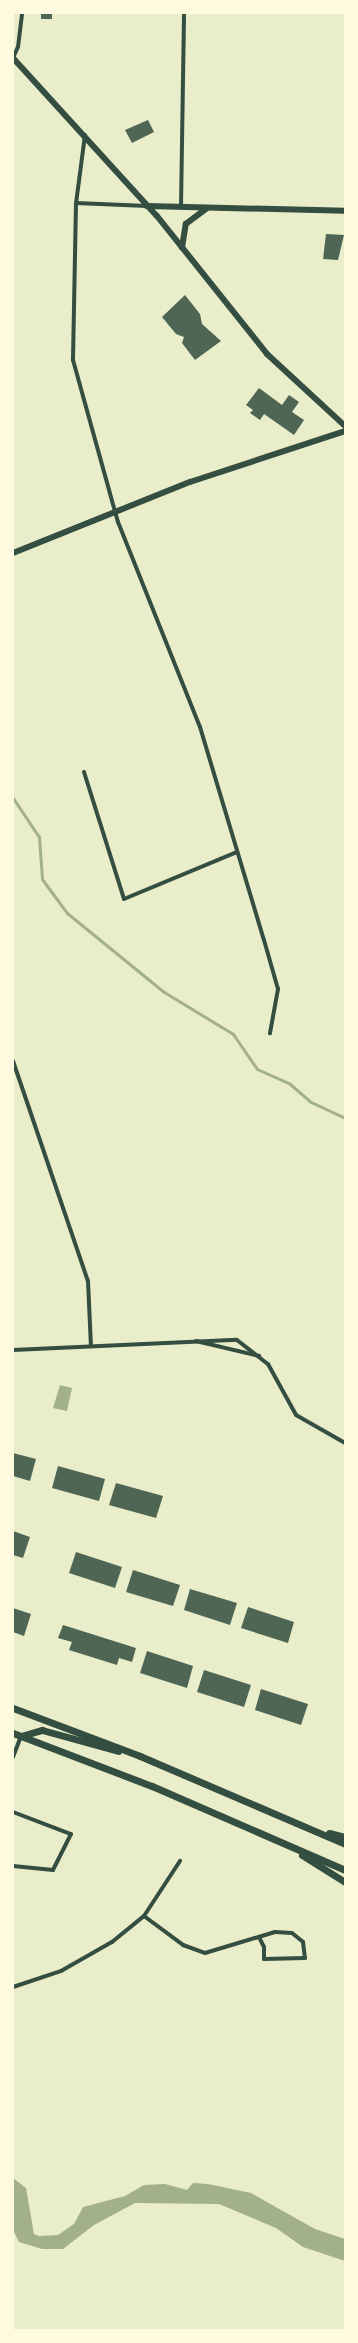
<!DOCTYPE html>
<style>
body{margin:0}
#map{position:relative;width:358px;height:2343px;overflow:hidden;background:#e9edc9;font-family:"PT Sans",sans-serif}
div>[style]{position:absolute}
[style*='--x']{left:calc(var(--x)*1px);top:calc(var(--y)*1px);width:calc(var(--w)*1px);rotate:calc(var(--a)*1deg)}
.water>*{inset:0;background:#a3b18a}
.stream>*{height:3px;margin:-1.5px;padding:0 1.5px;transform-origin:1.5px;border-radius:1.5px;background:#a3b18a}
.building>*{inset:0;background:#4f6655}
.minor>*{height:4px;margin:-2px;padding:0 2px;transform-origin:2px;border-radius:2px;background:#344e41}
.tertiary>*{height:5.5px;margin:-2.75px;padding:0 2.75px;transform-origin:2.75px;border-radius:2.75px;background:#344e41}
.secondary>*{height:6px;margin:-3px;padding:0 3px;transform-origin:3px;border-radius:3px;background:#344e41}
.trunk>*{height:7px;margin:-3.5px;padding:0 3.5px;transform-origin:3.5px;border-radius:3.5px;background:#344e41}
span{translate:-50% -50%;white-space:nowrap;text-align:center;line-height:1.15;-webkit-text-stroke:4px #fefae0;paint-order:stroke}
.frame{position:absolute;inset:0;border:14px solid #fefae0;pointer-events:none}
</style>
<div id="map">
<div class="water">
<div style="clip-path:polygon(60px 1385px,72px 1388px,67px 1411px,53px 1408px)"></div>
<div style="clip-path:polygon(13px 2178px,26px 2188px,34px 2234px,39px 2236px,58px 2235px,74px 2224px,83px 2207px,125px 2196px,144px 2185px,165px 2184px,187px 2190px,193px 2183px,208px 2184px,251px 2193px,315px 2229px,345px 2239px,345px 2261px,303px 2247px,276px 2228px,219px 2204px,135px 2203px,94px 2225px,63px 2249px,42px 2249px,19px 2242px,14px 2232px)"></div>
</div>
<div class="stream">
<div style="--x:13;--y:798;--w:47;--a:56.3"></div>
<div style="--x:39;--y:837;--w:42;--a:85.9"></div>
<div style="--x:42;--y:879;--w:42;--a:53.7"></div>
<div style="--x:67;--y:913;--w:125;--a:39.2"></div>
<div style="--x:164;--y:992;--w:81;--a:31.3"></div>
<div style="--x:233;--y:1034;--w:42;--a:55.6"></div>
<div style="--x:257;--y:1069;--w:36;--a:24"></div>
<div style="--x:290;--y:1084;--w:28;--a:41"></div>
<div style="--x:311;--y:1102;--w:38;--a:25"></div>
</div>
<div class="building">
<div style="clip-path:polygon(41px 13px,52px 13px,52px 19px,41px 19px)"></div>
<div style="clip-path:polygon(148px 120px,154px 132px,132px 143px,125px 130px)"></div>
<div style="clip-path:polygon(326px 234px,344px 235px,338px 260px,323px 259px)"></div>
<div style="clip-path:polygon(185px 295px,200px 314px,202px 324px,221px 341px,195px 360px,182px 343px,184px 337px,176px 334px,162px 317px)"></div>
<div style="clip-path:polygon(259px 388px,282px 405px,289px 395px,299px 402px,292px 412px,304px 420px,294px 435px,264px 414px,260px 420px,250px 413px,253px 410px,246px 405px)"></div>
<div style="clip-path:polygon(13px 1453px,36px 1459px,30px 1481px,13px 1476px)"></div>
<div style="clip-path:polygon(58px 1466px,105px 1479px,99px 1501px,52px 1488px)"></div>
<div style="clip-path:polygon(116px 1483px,163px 1496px,156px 1518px,109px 1505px)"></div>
<div style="clip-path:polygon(13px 1531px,30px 1537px,23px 1558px,13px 1555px)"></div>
<div style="clip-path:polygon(76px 1552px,122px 1567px,115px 1588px,69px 1573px)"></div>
<div style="clip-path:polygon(133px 1570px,180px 1585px,173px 1606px,126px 1592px)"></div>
<div style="clip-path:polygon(190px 1589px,237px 1603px,230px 1625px,184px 1610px)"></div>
<div style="clip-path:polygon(248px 1607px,294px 1622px,288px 1643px,241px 1628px)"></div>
<div style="clip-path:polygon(13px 1608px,31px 1614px,24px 1636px,13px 1632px)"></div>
<div style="clip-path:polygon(63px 1625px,136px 1648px,132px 1662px,119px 1658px,117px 1665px,69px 1650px,72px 1642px,58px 1638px)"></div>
<div style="clip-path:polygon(147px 1651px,193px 1666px,187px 1688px,140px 1673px)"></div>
<div style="clip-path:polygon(204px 1670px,251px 1685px,244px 1707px,197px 1692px)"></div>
<div style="clip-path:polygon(261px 1689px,308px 1704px,301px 1725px,255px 1710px)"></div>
</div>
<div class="minor">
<div style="--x:13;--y:58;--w:12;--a:-66"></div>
<div style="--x:18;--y:47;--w:34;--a:-83"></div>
<div style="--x:85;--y:135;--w:69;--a:97.5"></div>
<div style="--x:76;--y:203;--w:157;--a:91.1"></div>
<div style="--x:73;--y:360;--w:168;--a:74.5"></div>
<div style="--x:118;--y:522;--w:221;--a:68.2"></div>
<div style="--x:200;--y:727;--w:222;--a:73.3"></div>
<div style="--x:264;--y:940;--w:51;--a:74.1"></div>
<div style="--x:278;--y:989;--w:45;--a:100.3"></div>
<div style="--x:76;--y:203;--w:71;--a:2.4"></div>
<div style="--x:181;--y:207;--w:194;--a:-89.1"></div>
<div style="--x:84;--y:772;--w:133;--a:72.5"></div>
<div style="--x:124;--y:899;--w:122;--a:-22.6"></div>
<div style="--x:13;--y:1061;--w:232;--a:71.2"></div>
<div style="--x:88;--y:1281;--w:65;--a:87.4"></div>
<div style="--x:196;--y:1341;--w:65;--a:13.4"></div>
<div style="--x:13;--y:1350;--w:224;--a:-2.6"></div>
<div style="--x:237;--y:1340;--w:39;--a:38"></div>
<div style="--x:268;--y:1364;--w:58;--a:61.2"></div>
<div style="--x:296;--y:1415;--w:56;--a:29.7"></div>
<div style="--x:13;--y:1757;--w:22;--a:-69"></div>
<div style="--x:13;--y:1812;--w:62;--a:20.8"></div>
<div style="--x:71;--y:1834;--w:40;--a:116.6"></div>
<div style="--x:53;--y:1870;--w:40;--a:-174.3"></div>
<div style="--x:144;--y:1916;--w:49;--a:36.6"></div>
<div style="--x:183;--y:1945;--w:23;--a:20"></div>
<div style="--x:205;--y:1953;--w:73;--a:-16.7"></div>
<div style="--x:275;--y:1932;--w:17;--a:3"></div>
<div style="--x:292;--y:1933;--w:14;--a:39"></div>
<div style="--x:303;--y:1942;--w:16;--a:83"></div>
<div style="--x:305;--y:1958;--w:41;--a:178.6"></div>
<div style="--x:264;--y:1959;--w:12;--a:-90"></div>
<div style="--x:264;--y:1947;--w:11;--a:-117"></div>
<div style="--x:13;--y:1987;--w:51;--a:-18.4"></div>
<div style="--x:61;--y:1971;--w:59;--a:-29.6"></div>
<div style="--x:112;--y:1942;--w:41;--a:-39.1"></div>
<div style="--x:144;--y:1916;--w:66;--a:-56.8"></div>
</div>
<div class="tertiary">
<div style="--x:147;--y:206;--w:198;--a:1.4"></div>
<div style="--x:182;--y:248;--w:24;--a:-81"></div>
<div style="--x:186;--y:224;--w:26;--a:-37"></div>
</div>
<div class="secondary">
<div style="--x:13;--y:58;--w:214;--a:47.7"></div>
<div style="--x:157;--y:216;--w:176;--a:51.4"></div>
<div style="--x:267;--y:354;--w:106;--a:42.7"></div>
<div style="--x:13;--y:553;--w:191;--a:-21.9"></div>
<div style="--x:190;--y:482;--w:163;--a:-18.2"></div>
</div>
<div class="trunk">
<div style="--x:13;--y:1708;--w:136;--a:20.7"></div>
<div style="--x:140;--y:1756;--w:223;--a:23.2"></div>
<div style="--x:13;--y:1733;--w:149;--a:20.9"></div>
<div style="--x:152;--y:1786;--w:210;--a:23.5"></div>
<div style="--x:21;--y:1736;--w:22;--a:-16"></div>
<div style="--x:42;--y:1730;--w:79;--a:15.4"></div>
<div style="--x:329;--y:1833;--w:16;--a:14"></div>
<div style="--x:302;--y:1855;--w:51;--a:32.1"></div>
</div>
<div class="frame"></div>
</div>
